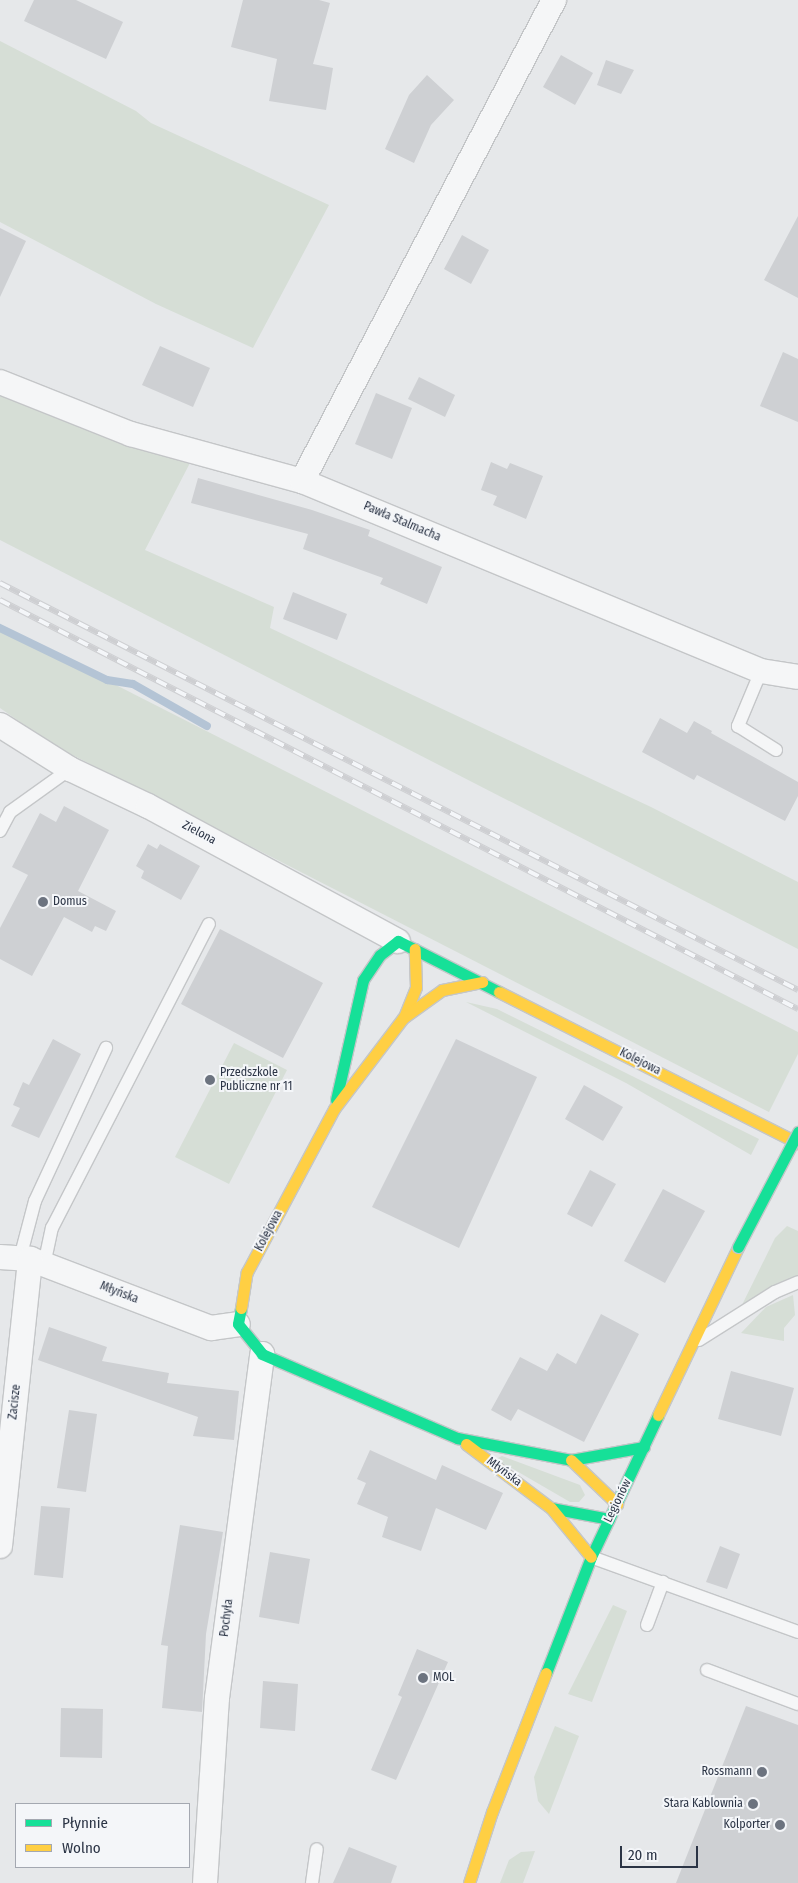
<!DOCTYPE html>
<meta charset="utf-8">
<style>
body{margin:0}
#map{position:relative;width:798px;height:1883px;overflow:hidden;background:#e6e8ea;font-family:"Fira Sans Condensed",sans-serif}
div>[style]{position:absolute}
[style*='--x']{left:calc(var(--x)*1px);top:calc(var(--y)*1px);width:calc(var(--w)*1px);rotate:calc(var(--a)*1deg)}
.green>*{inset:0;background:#d6ded6}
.stream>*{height:8px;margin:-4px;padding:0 4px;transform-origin:4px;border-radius:4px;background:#b4c4d5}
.building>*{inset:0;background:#ced0d3}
.roads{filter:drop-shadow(1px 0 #c4c6c8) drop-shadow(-1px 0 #c4c6c8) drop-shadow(0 1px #c4c6c8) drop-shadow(0 -1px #c4c6c8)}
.lane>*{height:12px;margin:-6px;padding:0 6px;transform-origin:6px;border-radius:6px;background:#f5f6f7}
.street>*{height:24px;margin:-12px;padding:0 12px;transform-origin:12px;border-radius:12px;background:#f5f6f7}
.fast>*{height:11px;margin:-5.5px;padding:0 5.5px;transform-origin:5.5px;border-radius:5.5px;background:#16e098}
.slow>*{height:11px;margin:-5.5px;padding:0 5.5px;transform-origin:5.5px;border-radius:5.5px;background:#ffcf43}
.rail>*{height:5.5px;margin-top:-2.75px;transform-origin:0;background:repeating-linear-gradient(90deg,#f4f6f9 0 11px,#cecfd2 0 22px);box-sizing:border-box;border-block:1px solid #cecfd2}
.bridges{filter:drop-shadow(1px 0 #c4c6c8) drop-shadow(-1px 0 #c4c6c8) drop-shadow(0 1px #c4c6c8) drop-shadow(0 -1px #c4c6c8)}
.fast-bridge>*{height:11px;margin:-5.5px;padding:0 5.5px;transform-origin:5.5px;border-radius:5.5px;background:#16e098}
.dots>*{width:14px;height:14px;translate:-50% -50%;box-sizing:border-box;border:2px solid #f4f6f9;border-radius:50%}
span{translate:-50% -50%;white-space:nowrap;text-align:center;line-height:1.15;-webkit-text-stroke:4px #f4f6f9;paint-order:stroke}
.street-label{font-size:12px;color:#2b3445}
.poi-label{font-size:12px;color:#2b3445}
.left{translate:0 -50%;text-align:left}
.right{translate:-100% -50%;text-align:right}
.legend{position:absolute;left:15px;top:1803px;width:175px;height:65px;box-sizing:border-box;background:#f4f6f9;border:1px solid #a4a8b1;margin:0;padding:6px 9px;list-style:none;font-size:15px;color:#2b3445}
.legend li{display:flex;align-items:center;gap:10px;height:25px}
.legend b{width:25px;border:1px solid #a4a8b1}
.scale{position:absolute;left:620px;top:1846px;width:78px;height:22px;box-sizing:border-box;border:2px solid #2b3445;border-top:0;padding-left:6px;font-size:15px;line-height:18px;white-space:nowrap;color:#2b3445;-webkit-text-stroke:4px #f4f6f9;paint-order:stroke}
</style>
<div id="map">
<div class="green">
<div style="clip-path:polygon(0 41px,136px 111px,151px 123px,329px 205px,253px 348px,156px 304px,0 222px)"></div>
<div style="clip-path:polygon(0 390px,191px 461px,145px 550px,274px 607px,270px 628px,651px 807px,798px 882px,798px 949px,0 540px)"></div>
<div style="clip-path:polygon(0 626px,798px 1032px,798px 1054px,769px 1112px,53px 745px,0 708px)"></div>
<div style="clip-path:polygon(466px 1002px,497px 1009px,759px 1139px,751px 1155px,626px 1083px)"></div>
<div style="clip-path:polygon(234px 1043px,287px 1070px,229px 1184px,175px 1157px)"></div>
<div style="clip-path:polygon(787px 1226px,798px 1231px,798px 1277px,772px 1286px,741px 1307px,775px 1238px)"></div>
<div style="clip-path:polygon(793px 1295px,795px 1315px,784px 1328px,784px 1341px,741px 1333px,766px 1307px)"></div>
<div style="clip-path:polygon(502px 1456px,580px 1485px,585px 1495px,579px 1502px,570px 1502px,496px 1459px)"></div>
<div style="clip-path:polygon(613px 1605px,627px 1611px,592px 1702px,568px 1694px)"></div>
<div style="clip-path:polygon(555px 1726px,579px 1736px,549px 1814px,538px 1801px,534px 1777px)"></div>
<div style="clip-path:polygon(535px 1851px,523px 1883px,500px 1883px,509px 1860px,521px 1852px)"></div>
</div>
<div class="stream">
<div style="--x:0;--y:628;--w:119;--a:25.9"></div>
<div style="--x:107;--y:680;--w:26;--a:9"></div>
<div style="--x:133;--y:684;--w:85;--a:29.6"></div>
</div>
<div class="building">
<div style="clip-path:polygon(34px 0,76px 0,123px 22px,106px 59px,24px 21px)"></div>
<div style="clip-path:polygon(243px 0,319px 0,330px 3px,313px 64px,333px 68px,326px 110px,269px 101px,277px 59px,231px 47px)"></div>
<div style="clip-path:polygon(561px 55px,593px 73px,575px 105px,543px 87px)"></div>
<div style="clip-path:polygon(606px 60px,634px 70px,621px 94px,597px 85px)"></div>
<div style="clip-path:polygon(427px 75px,454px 100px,431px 125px,414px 163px,385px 149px,409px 95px)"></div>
<div style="clip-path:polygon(798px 216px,798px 298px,764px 280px)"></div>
<div style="clip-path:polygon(0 228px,26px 241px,0 297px)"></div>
<div style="clip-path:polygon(462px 235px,489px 250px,471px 284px,444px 269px)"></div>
<div style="clip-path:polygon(160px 346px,210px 368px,193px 407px,142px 385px)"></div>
<div style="clip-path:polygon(783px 352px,798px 359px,798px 422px,760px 406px)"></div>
<div style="clip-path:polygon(419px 377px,455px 395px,445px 417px,408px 399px)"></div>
<div style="clip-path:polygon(376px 393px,412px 408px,392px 459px,355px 444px)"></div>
<div style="clip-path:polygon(491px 462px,507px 469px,510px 463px,543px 476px,526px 519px,493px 505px,497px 496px,481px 490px)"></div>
<div style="clip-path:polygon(198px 478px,312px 510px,370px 530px,368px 536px,442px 567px,427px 604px,380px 584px,383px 578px,303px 549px,308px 534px,191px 503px)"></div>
<div style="clip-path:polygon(293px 592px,347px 614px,337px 640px,283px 619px)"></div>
<div style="clip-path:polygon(660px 718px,687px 733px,694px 721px,712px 731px,711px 733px,798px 782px,798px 796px,785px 821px,697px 775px,694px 780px,642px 752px)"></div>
<div style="clip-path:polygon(64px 806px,109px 830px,78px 891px,116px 911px,106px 931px,95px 926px,92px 932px,64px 917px,32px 976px,0 959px,0 928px,28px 875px,12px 867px,40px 813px,56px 822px)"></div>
<div style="clip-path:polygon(148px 844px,157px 849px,160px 844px,200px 866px,181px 900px,141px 878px,144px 871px,136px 866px)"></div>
<div style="clip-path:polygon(220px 929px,323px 983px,283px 1058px,181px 1004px)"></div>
<div style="clip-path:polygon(53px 1039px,81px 1054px,39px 1138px,11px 1126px,20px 1108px,13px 1105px,23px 1082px,29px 1085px)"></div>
<div style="clip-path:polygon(456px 1039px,537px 1077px,459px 1248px,372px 1207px)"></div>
<div style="clip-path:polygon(584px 1085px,623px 1107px,603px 1141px,565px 1119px)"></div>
<div style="clip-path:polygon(590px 1170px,616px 1184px,592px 1227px,567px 1214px)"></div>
<div style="clip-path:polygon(663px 1189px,705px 1211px,665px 1283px,624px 1261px)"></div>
<div style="clip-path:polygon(601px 1314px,639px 1334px,584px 1442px,518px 1409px,511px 1421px,491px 1410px,520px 1357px,547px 1371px,557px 1353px,576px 1364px)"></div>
<div style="clip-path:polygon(49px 1327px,107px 1347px,102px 1361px,169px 1373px,167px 1383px,239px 1391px,234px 1440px,193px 1436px,198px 1417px,38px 1360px)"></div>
<div style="clip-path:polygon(731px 1371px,794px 1388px,781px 1436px,718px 1419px)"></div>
<div style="clip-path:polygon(69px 1410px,97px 1414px,86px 1492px,57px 1488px)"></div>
<div style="clip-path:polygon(370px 1450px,436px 1480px,442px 1465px,503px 1493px,486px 1530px,436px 1508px,421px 1551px,382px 1537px,388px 1517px,357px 1504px,366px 1483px,357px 1479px)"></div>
<div style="clip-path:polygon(41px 1506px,70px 1508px,63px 1578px,34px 1575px)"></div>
<div style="clip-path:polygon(180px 1525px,223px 1532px,206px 1634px,202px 1712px,162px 1708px,168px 1646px,161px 1645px)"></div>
<div style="clip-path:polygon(720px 1546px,740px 1554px,727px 1589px,706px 1582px)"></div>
<div style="clip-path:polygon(270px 1552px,310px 1559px,299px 1624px,259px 1617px)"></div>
<div style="clip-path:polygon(417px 1649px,448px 1662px,396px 1780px,371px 1770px,402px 1697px,398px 1695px)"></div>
<div style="clip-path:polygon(263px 1681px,298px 1684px,295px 1731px,260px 1728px)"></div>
<div style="clip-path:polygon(746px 1706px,798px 1725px,798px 1883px,676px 1883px)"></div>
<div style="clip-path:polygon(61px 1708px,103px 1709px,102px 1758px,60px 1757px)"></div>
<div style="clip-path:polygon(349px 1847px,397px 1866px,391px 1883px,333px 1883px)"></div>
</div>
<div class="roads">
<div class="lane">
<div style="--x:761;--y:671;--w:60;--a:112.7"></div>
<div style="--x:738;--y:726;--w:45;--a:32.3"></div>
<div style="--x:0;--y:831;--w:21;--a:-62"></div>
<div style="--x:10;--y:812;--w:74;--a:-35.6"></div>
<div style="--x:20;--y:1258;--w:59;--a:-75.3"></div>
<div style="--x:35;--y:1201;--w:169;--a:-65.1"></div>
<div style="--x:44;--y:1265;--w:38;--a:-78"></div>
<div style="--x:52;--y:1228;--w:342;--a:-62.7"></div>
<div style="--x:699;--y:1340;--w:90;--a:-32.3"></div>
<div style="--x:775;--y:1292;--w:25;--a:-23"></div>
<div style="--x:591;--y:1557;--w:220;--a:19.9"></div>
<div style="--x:647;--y:1625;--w:46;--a:-69.6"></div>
<div style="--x:707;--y:1670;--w:97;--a:20.5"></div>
<div style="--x:312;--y:1883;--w:34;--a:-82"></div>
</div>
<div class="street">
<div style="--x:0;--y:382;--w:141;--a:21.7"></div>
<div style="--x:131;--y:434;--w:177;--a:15.4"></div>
<div style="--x:302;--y:481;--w:497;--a:22.5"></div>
<div style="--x:761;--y:671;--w:37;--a:9"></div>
<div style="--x:302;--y:481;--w:543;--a:-62.35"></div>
<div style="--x:0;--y:725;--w:83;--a:32.2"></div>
<div style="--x:70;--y:769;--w:86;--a:25.4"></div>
<div style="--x:148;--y:806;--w:284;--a:28.4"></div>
<div style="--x:0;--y:1257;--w:30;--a:4"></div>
<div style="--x:30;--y:1259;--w:194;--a:20.9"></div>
<div style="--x:211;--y:1328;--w:27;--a:-8"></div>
<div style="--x:0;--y:1546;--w:289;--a:-84"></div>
<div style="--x:205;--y:1883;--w:185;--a:-86.3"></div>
<div style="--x:217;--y:1698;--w:347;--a:-82.5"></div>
</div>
<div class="fast">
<div style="--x:336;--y:1100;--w:123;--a:-77.3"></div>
<div style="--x:363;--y:980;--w:30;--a:-56"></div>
<div style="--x:380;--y:955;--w:23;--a:-38"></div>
<div style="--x:398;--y:941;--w:113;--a:26.8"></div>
<div style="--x:241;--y:1308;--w:16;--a:101"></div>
<div style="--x:238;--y:1324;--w:38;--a:51"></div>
<div style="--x:262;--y:1354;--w:212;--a:23.3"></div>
<div style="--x:457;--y:1438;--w:116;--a:10.9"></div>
<div style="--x:571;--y:1460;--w:74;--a:-10.1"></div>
<div style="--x:551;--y:1508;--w:59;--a:10.7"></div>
<div style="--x:546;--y:1673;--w:124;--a:-68.8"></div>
<div style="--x:591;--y:1557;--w:157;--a:-64.7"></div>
</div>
<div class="slow">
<div style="--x:499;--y:992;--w:335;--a:26.8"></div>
<div style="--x:404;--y:1017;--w:32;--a:-68"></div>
<div style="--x:416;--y:987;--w:38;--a:-92"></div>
<div style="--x:241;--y:1308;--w:36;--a:-81"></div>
<div style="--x:247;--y:1272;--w:185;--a:-61.9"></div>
<div style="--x:334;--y:1109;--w:114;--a:-52.8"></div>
<div style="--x:403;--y:1018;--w:48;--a:-35.7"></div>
<div style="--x:442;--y:990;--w:41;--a:-11.3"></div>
<div style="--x:658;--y:1415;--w:186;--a:-64.5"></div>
<div style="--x:466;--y:1444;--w:106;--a:37"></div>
<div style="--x:551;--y:1508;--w:63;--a:50.8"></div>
<div style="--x:571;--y:1460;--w:64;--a:43.7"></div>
<div style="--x:469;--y:1883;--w:75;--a:-72.1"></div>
<div style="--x:492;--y:1812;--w:149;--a:-68.8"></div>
</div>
</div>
<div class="rail">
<div style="--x:0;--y:583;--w:896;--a:27.02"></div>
<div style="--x:0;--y:600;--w:897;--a:27.14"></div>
</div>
<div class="bridges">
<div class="fast-bridge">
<div style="--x:738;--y:1247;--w:130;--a:-62.4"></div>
</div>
</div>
<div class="dots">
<div style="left:43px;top:902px;background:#6c737f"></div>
<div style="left:210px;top:1080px;background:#6c737f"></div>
<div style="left:423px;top:1678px;background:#6c737f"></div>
<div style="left:762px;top:1772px;background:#6c737f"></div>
<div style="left:753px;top:1804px;background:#6c737f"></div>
<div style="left:780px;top:1825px;background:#6c737f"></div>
</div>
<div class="street-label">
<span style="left:402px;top:522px;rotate:23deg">Pawła Stalmacha</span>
<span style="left:199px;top:833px;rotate:28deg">Zielona</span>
<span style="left:640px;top:1062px;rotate:27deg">Kolejowa</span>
<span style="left:269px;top:1231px;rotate:-62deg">Kolejowa</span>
<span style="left:119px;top:1293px;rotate:21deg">Młyńska</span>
<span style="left:15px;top:1402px;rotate:-84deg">Zacisze</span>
<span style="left:504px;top:1472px;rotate:37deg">Młyńska</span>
<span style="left:618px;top:1501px;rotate:-64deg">Legionów</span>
<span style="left:227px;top:1618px;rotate:-83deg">Pochyła</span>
</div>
<div class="poi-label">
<span class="left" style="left:53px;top:902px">Domus</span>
<span class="left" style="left:220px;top:1080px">Przedszkole<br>Publiczne nr 11</span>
<span class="left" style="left:433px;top:1678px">MOL</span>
<span class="right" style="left:752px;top:1772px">Rossmann</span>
<span class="right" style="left:743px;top:1804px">Stara Kablownia</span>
<span class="right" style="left:770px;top:1825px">Kolporter</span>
</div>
<ul class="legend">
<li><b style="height:6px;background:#16e098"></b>Płynnie</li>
<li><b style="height:6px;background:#ffcf43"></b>Wolno</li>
</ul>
<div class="scale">20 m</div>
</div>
